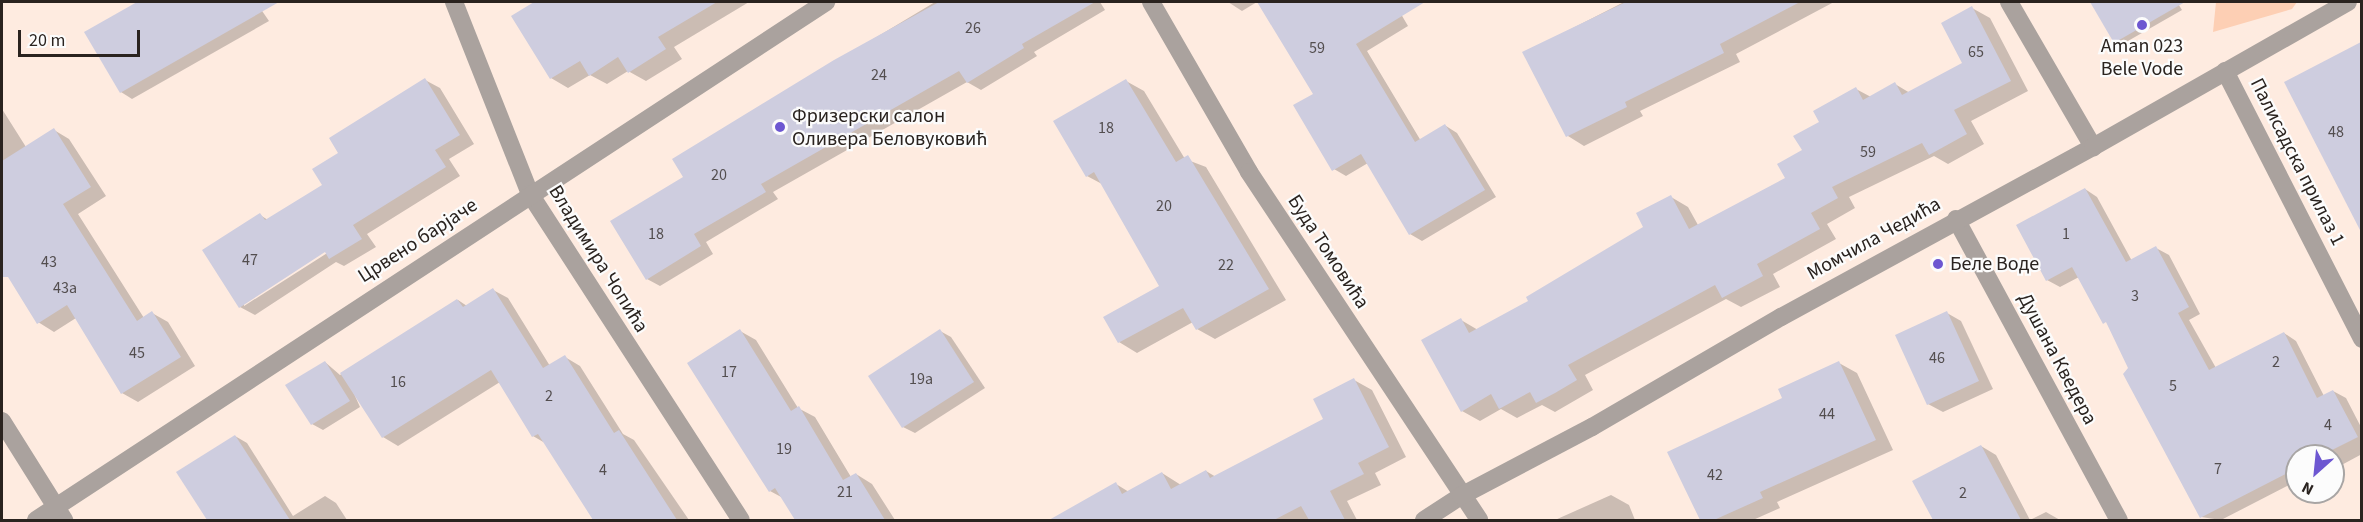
<!DOCTYPE html>
<meta charset="utf-8">
<style>
body{margin:0}
#map{position:relative;width:2363px;height:522px;overflow:hidden;background:#feebe0;font-family:"Source Sans 3",sans-serif}
div>[style]{position:absolute}
[style*='--x']{left:calc(var(--x)*1px);top:calc(var(--y)*1px);width:calc(var(--w)*1px);rotate:calc(var(--a)*1deg)}
.green>*{inset:0;background:#fdcfb4}
.shadow>*{inset:0;background:#0003}
.building>*{inset:0;background:#cecddf}
.minor>*{height:18px;margin:-9px;padding:0 9px;transform-origin:9px;border-radius:9px;background:#aaa29e}
.dots>*{width:16px;height:16px;translate:-50% -50%;box-sizing:border-box;border:3px solid #fcfcfc;border-radius:50%}
span{translate:-50% -50%;white-space:nowrap;text-align:center;line-height:1.15;-webkit-text-stroke:4.5px #fcfcfc;paint-order:stroke}
.number-label{font-size:16px;color:#534e4f}
.number-label span{-webkit-text-stroke-width:0}
.poi-label{font-size:20px;color:#2a231f}
.left{translate:0 -50%;text-align:left}
.street-label{font-size:20px;color:#2a231f}
.frame{position:absolute;inset:0;border:3px solid #2a231f;pointer-events:none}
.north{position:absolute;left:2285px;top:444px;width:60px;height:60px;box-sizing:border-box;background:#fcfcfc;border:2px solid #a8a5a4;border-radius:50%;rotate:207deg;font-size:16px;font-weight:700;line-height:24px;text-align:center;color:#2a231f}
.north::after{content:'';display:block;margin:auto;width:21px;height:27px;background:#6d57d1;clip-path:polygon(50% 0,100% 100%,50% 72%,0 100%)}
.scale{position:absolute;left:18px;top:30px;width:122px;height:27px;box-sizing:border-box;border:3px solid #2a231f;border-top:0;padding-left:8px;font-size:18px;line-height:21px;white-space:nowrap;color:#2a231f;-webkit-text-stroke:4px #fcfcfc;paint-order:stroke}
</style>
<div id="map">
<div class="green">
<div style="clip-path:polygon(2216px 2px,2297px 2px,2292px 9px,2213px 32px)"></div>
</div>
<div class="shadow">
<div style="clip-path:polygon(140px 2px,256px 2px,269px 21px,132px 99px,121px 92px,86px 33px)"></div>
<div style="clip-path:polygon(537px 2px,556px 5px,562px 2px,749px 2px,674px 47px,682px 59px,646px 81px,628px 71px,607px 84px,590px 75px,568px 88px,551px 78px,513px 16px)"></div>
<div style="clip-path:polygon(935px 2px,1100px 2px,1105px 10px,1034px 52px,1037px 56px,981px 90px,967px 82px,773px 192px,778px 199px,706px 242px,713px 254px,660px 286px,647px 279px,685px 177px,674px 159px)"></div>
<div style="clip-path:polygon(1228px 2px,1257px 2px,1242px 11px)"></div>
<div style="clip-path:polygon(1258px 2px,1394px 2px,1408px 26px,1367px 51px,1421px 141px,1446px 126px,1457px 133px,1496px 197px,1422px 241px,1410px 234px,1368px 163px,1346px 176px,1334px 169px,1315px 94px)"></div>
<div style="clip-path:polygon(1624px 2px,1834px 2px,1736px 54px,1740px 62px,1640px 111px,1643px 116px,1584px 146px,1568px 136px,1524px 53px)"></div>
<div style="clip-path:polygon(2092px 2px,2177px 2px,2182px 10px,2121px 45px)"></div>
<div style="clip-path:polygon(1972px 8px,1990px 18px,2028px 91px,1971px 121px,1984px 144px,1948px 164px,1934px 156px,1849px 197px,1855px 208px,1827px 224px,1836px 239px,1773px 274px,1780px 287px,1741px 307px,1726px 299px,1585px 375px,1593px 390px,1555px 412px,1542px 405px,1517px 418px,1501px 409px,1480px 421px,1462px 411px,1461px 320px,1478px 330px,1530px 301px,1645px 227px,1671px 197px,1688px 207px,1698px 225px,1787px 178px,1821px 122px,1856px 89px,1871px 97px,1895px 84px,1910px 93px,1964px 64px)"></div>
<div style="clip-path:polygon(2362px 44px,2362px 201px,2359px 202px,2286px 82px)"></div>
<div style="clip-path:polygon(evenodd,425px 80px,440px 88px,474px 144px,449px 159px,460px 176px,367px 234px,376px 247px,344px 266px,336px 262px,255px 315px,240px 307px,260px 215px,268px 220px,325px 185px,340px 153px,425px 80px,330px 247px,332px 250px,244px 306px,244px 302px,330px 247px)"></div>
<div style="clip-path:polygon(1126px 81px,1144px 91px,1185px 159px,1206px 167px,1286px 300px,1215px 339px,1197px 329px,1193px 322px,1137px 353px,1119px 342px,1161px 287px,1102px 184px,1087px 176px)"></div>
<div style="clip-path:polygon(2px 109px,26px 147px,54px 130px,69px 139px,106px 196px,78px 214px,144px 318px,152px 313px,168px 322px,195px 366px,138px 402px,122px 393px,76px 318px,54px 332px,38px 322px,2px 264px)"></div>
<div style="clip-path:polygon(2085px 189px,2097px 197px,2132px 261px,2156px 248px,2169px 255px,2200px 314px,2189px 320px,2216px 368px,2284px 333px,2296px 341px,2324px 396px,2333px 391px,2346px 398px,2362px 429px,2362px 454px,2336px 468px,2333px 456px,2297px 456px,2297px 481px,2221px 520px,2201px 517px,2109px 326px,2079px 277px,2060px 287px,2047px 280px)"></div>
<div style="clip-path:polygon(493px 290px,508px 298px,550px 366px,565px 357px,580px 366px,623px 434px,634px 440px,689px 520px,594px 520px,545px 443px,533px 436px,500px 382px,398px 446px,383px 437px,351px 387px,360px 407px,323px 430px,312px 424px,325px 362px,340px 375px,458px 300px,467px 306px)"></div>
<div style="clip-path:polygon(1947px 313px,1961px 321px,1993px 389px,1943px 412px,1928px 404px)"></div>
<div style="clip-path:polygon(740px 331px,756px 340px,798px 408px,815px 417px,851px 477px,856px 474px,872px 484px,895px 520px,796px 520px,783px 498px,770px 491px)"></div>
<div style="clip-path:polygon(940px 331px,951px 337px,985px 388px,915px 433px,903px 427px)"></div>
<div style="clip-path:polygon(1839px 363px,1857px 373px,1893px 450px,1777px 502px,1780px 508px,1753px 520px,1702px 520px,1669px 452px,1784px 398px)"></div>
<div style="clip-path:polygon(1354px 380px,1372px 390px,1406px 457px,1375px 473px,1381px 485px,1347px 501px,1357px 520px,1090px 520px,1080px 504px,1116px 484px,1129px 492px,1162px 473px,1181px 485px,1206px 471px,1216px 477px,1325px 420px)"></div>
<div style="clip-path:polygon(235px 436px,247px 443px,293px 516px,325px 496px,336px 503px,347px 520px,209px 520px,178px 473px)"></div>
<div style="clip-path:polygon(1981px 446px,1996px 455px,2030px 520px,2046px 512px,2060px 520px,1935px 520px,1914px 481px)"></div>
<div style="clip-path:polygon(1611px 495px,1629px 505px,1635px 520px,1555px 520px)"></div>
</div>
<div class="building">
<div style="clip-path:polygon(137px 2px,279px 2px,120px 93px,84px 32px)"></div>
<div style="clip-path:polygon(534px 2px,717px 2px,658px 37px,666px 49px,628px 73px,618px 57px,589px 76px,580px 61px,550px 79px,511px 16px)"></div>
<div style="clip-path:polygon(939px 2px,1095px 2px,1022px 44px,1024px 48px,967px 83px,959px 71px,761px 184px,766px 192px,694px 234px,701px 246px,646px 280px,610px 221px,683px 177px,672px 159px,834px 60px)"></div>
<div style="clip-path:polygon(1257px 2px,1425px 2px,1356px 44px,1415px 142px,1445px 124px,1485px 190px,1409px 235px,1361px 154px,1332px 171px,1293px 105px,1313px 94px)"></div>
<div style="clip-path:polygon(1626px 2px,1800px 2px,1720px 44px,1724px 53px,1625px 102px,1627px 107px,1566px 137px,1522px 52px)"></div>
<div style="clip-path:polygon(2090px 2px,2185px 2px,2114px 43px)"></div>
<div style="clip-path:polygon(1972px 6px,2011px 81px,1954px 110px,1967px 134px,1929px 155px,1922px 143px,1832px 187px,1838px 198px,1811px 213px,1820px 229px,1757px 264px,1763px 276px,1722px 298px,1715px 285px,1568px 365px,1577px 380px,1555px 393px,1536px 403px,1530px 392px,1499px 409px,1491px 394px,1461px 412px,1421px 340px,1461px 318px,1469px 333px,1528px 301px,1526px 297px,1643px 227px,1636px 213px,1671px 195px,1689px 229px,1785px 178px,1777px 164px,1802px 150px,1793px 136px,1819px 122px,1813px 111px,1856px 87px,1863px 100px,1895px 82px,1902px 95px,1962px 63px,1941px 23px)"></div>
<div style="clip-path:polygon(2361px 42px,2361px 232px,2284px 82px)"></div>
<div style="clip-path:polygon(425px 78px,460px 135px,435px 150px,446px 167px,353px 225px,362px 239px,329px 259px,325px 252px,239px 308px,202px 250px,260px 213px,265px 220px,322px 185px,312px 169px,338px 153px,329px 138px)"></div>
<div style="clip-path:polygon(1126px 79px,1176px 162px,1188px 155px,1269px 289px,1196px 330px,1183px 308px,1118px 343px,1103px 317px,1159px 286px,1094px 172px,1086px 177px,1053px 121px)"></div>
<div style="clip-path:polygon(54px 128px,91px 187px,63px 204px,137px 321px,152px 311px,181px 357px,121px 394px,67px 305px,37px 324px,8px 277px,2px 277px,2px 161px)"></div>
<div style="clip-path:polygon(2085px 188px,2126px 262px,2156px 246px,2189px 307px,2178px 313px,2209px 370px,2284px 332px,2317px 398px,2333px 390px,2358px 437px,2320px 456px,2297px 456px,2297px 468px,2200px 518px,2123px 374px,2128px 368px,2106px 322px,2103px 324px,2072px 267px,2046px 281px,2016px 225px)"></div>
<div style="clip-path:polygon(493px 288px,543px 368px,565px 355px,614px 433px,619px 430px,677px 520px,593px 520px,538px 434px,532px 437px,491px 370px,382px 438px,340px 373px,457px 299px,463px 307px)"></div>
<div style="clip-path:polygon(1947px 311px,1979px 381px,1927px 405px,1895px 335px)"></div>
<div style="clip-path:polygon(740px 329px,791px 411px,799px 406px,843px 480px,856px 473px,885px 520px,795px 520px,775px 488px,769px 492px,687px 363px)"></div>
<div style="clip-path:polygon(940px 329px,974px 382px,902px 428px,868px 376px)"></div>
<div style="clip-path:polygon(325px 361px,350px 401px,311px 425px,285px 385px)"></div>
<div style="clip-path:polygon(1839px 361px,1876px 440px,1760px 492px,1763px 498px,1714px 520px,1700px 520px,1667px 452px,1782px 398px,1778px 389px)"></div>
<div style="clip-path:polygon(1354px 378px,1389px 447px,1358px 463px,1364px 474px,1330px 491px,1345px 520px,1309px 520px,1301px 506px,1274px 520px,1049px 520px,1116px 482px,1122px 494px,1162px 472px,1171px 489px,1206px 470px,1210px 478px,1323px 419px,1313px 399px)"></div>
<div style="clip-path:polygon(235px 435px,290px 520px,207px 520px,176px 472px)"></div>
<div style="clip-path:polygon(1981px 445px,2021px 520px,1933px 520px,1912px 481px)"></div>
</div>
<div class="minor">
<div style="--x:454;--y:2;--w:206;--a:68.4"></div>
<div style="--x:530;--y:194;--w:388;--a:57.1"></div>
<div style="--x:1151;--y:2;--w:196;--a:60"></div>
<div style="--x:1249;--y:172;--w:417;--a:56.5"></div>
<div style="--x:2009;--y:2;--w:168;--a:59.9"></div>
<div style="--x:2225;--y:71;--w:301;--a:62.9"></div>
<div style="--x:1956;--y:219;--w:342;--a:61.6"></div>
<div style="--x:2;--y:421;--w:117;--a:57.9"></div>
<div style="--x:36;--y:520;--w:945;--a:-33.25"></div>
<div style="--x:1424;--y:520;--w:44;--a:-33"></div>
<div style="--x:1461;--y:496;--w:148;--a:-27.8"></div>
<div style="--x:1592;--y:427;--w:219;--a:-30.2"></div>
<div style="--x:1781;--y:317;--w:355;--a:-28.6"></div>
<div style="--x:2093;--y:147;--w:293;--a:-29.6"></div>
</div>
<div class="dots">
<div style="left:2142px;top:25px;background:#6d57d1"></div>
<div style="left:780px;top:127px;background:#6d57d1"></div>
<div style="left:1938px;top:264px;background:#6d57d1"></div>
</div>
<div class="number-label">
<span style="left:973px;top:28px">26</span>
<span style="left:1317px;top:48px">59</span>
<span style="left:1976px;top:52px">65</span>
<span style="left:879px;top:75px">24</span>
<span style="left:1106px;top:128px">18</span>
<span style="left:2336px;top:132px">48</span>
<span style="left:1868px;top:152px">59</span>
<span style="left:719px;top:175px">20</span>
<span style="left:1164px;top:206px">20</span>
<span style="left:656px;top:234px">18</span>
<span style="left:2066px;top:234px">1</span>
<span style="left:250px;top:260px">47</span>
<span style="left:49px;top:262px">43</span>
<span style="left:1226px;top:265px">22</span>
<span style="left:65px;top:288px">43a</span>
<span style="left:2135px;top:296px">3</span>
<span style="left:137px;top:353px">45</span>
<span style="left:1937px;top:358px">46</span>
<span style="left:2276px;top:362px">2</span>
<span style="left:729px;top:372px">17</span>
<span style="left:921px;top:379px">19a</span>
<span style="left:398px;top:382px">16</span>
<span style="left:2173px;top:386px">5</span>
<span style="left:549px;top:396px">2</span>
<span style="left:1827px;top:414px">44</span>
<span style="left:2328px;top:425px">4</span>
<span style="left:784px;top:449px">19</span>
<span style="left:2218px;top:469px">7</span>
<span style="left:603px;top:470px">4</span>
<span style="left:1715px;top:475px">42</span>
<span style="left:845px;top:492px">21</span>
<span style="left:1963px;top:493px">2</span>
</div>
<div class="poi-label">
<span style="left:2142px;top:58px">Aman 023<br>Bele Vode</span>
<span class="left" style="left:792px;top:128px">Фризерски салон<br>Оливера Беловуковић</span>
<span class="left" style="left:1950px;top:264px">Беле Воде</span>
</div>
<div class="street-label">
<span style="left:2297px;top:162px;rotate:63deg">Палисадска прилаз 1</span>
<span style="left:1874px;top:239px;rotate:-29deg">Момчила Чедића</span>
<span style="left:418px;top:241px;rotate:-33deg">Црвено барјаче</span>
<span style="left:1328px;top:252px;rotate:57deg">Буда Томовића</span>
<span style="left:598px;top:259px;rotate:58deg">Владимира Чопића</span>
<span style="left:2057px;top:359px;rotate:62deg">Душана Кведера</span>
</div>
<div class="frame"></div>
<div class="north">N</div>
<div class="scale">20 m</div>
</div>
